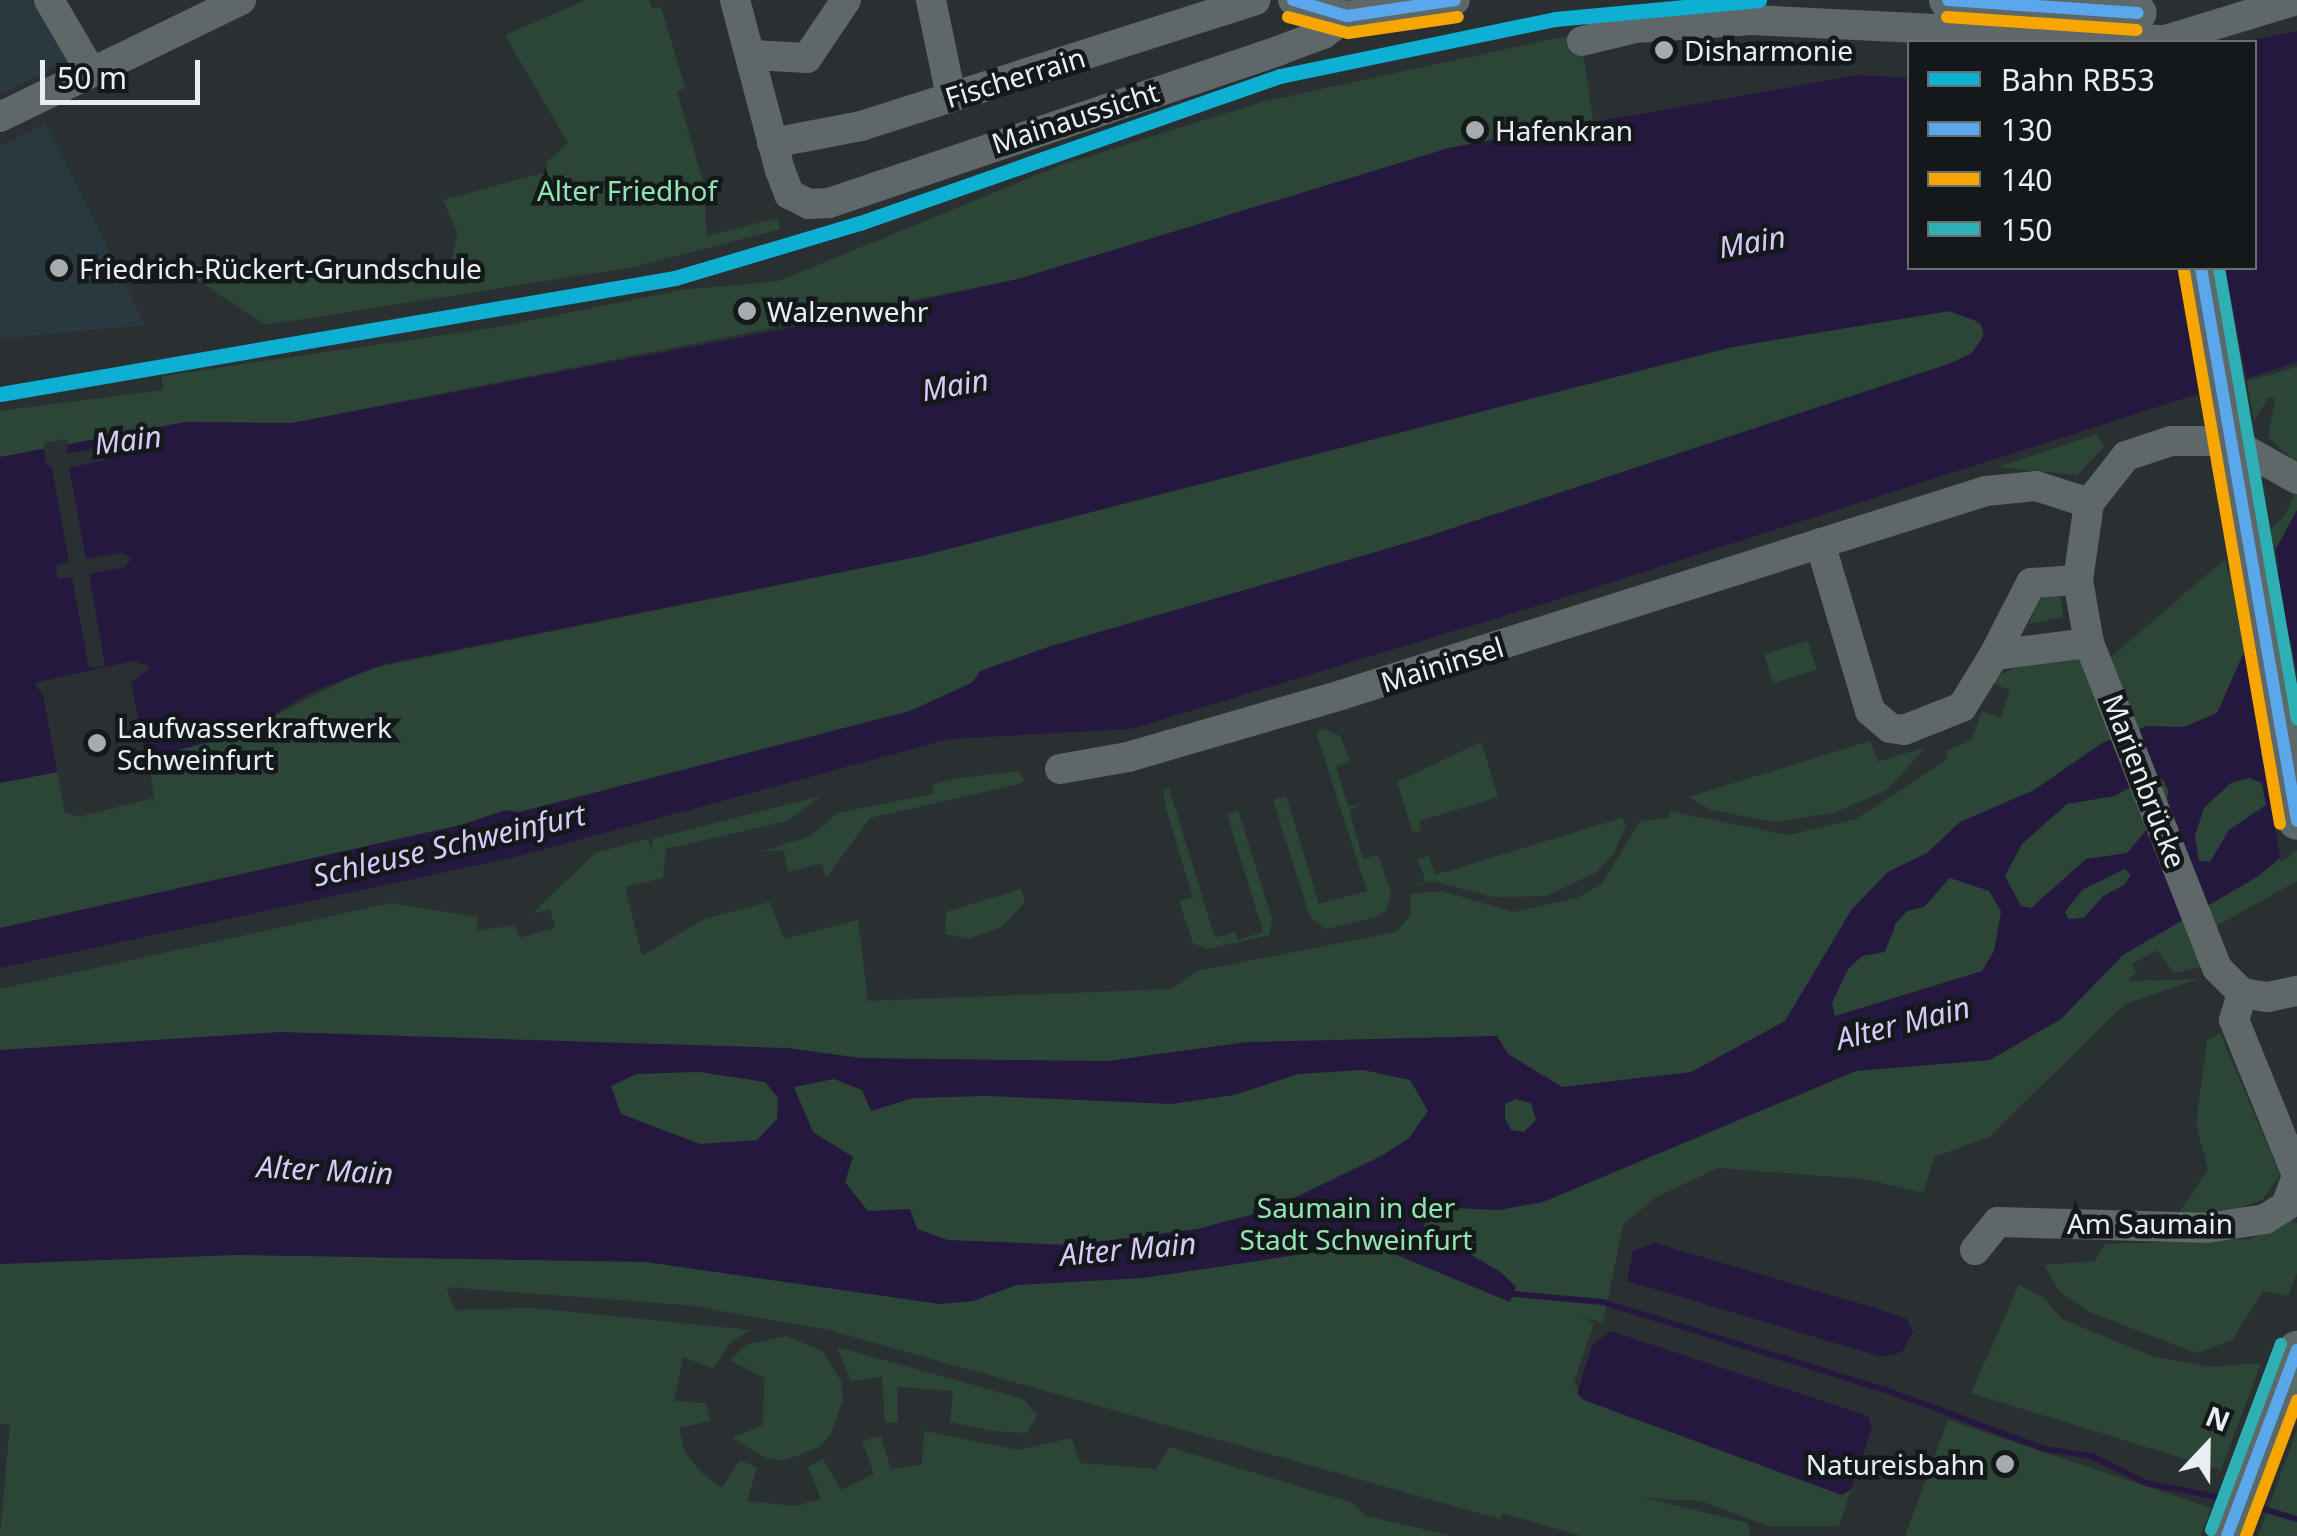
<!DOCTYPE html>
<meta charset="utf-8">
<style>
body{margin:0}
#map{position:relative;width:2297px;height:1536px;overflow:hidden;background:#2a3032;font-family:"Noto Sans",sans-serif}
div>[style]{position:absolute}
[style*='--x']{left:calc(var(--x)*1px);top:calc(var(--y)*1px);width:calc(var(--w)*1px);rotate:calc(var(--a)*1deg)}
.built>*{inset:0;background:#29393f}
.green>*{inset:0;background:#2b4636}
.water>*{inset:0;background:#25183f}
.pier>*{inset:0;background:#2a3032}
.stream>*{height:6px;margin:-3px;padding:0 3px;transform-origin:3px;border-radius:3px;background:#25183f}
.river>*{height:38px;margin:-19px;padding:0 19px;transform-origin:19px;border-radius:19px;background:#25183f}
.minor>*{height:30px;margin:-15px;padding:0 15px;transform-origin:15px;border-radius:15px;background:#5f6868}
.major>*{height:38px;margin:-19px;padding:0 19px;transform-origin:19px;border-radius:19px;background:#5d6969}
.major-bridge>*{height:38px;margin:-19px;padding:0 19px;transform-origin:19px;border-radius:19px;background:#5d6969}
.bus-1>*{height:12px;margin:-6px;padding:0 6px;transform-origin:6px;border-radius:6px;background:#5aa8eb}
.bus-2>*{height:12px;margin:-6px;padding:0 6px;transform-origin:6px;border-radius:6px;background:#f7a600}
.bus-3>*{height:12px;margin:-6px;padding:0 6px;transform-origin:6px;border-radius:6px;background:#2dafb3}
.rail-1>*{height:15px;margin:-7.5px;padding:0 7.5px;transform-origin:7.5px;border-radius:7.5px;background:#0dafd3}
.dots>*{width:28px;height:28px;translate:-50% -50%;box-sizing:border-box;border:5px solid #14181a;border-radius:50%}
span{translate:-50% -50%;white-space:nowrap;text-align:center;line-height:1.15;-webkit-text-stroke:9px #14181a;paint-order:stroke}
.poi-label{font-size:28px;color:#e8eef1}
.left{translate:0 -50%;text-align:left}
.right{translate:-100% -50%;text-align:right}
.street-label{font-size:28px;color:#e8eef1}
.park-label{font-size:28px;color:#91e4b1}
.water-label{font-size:30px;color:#d6caf9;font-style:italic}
.legend{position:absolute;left:1907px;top:40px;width:350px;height:230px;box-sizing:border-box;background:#14181a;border:2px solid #696e70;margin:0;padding:12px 18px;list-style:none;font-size:30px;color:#e8eef1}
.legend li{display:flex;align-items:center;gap:20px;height:50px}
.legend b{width:50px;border:2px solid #696e70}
.north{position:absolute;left:2157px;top:1396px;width:100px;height:100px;-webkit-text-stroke:8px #14181a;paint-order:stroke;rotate:22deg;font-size:28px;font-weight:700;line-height:40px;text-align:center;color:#e8eef1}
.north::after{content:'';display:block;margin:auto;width:35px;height:45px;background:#e8eef1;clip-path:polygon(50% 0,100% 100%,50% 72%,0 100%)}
.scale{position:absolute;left:40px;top:60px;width:160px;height:45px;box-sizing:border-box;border:5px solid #e8eef1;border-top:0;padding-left:12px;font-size:30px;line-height:35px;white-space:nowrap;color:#e8eef1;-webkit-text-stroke:8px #14181a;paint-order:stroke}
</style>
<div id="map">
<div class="built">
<div style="clip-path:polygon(0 0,37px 0,69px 60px,0 95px)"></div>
<div style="clip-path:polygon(45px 123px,79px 189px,145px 325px,0 339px,0 146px)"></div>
</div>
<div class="green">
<div style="clip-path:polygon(586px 0,649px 0,652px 9px,661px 7px,685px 88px,677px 91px,703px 182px,707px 236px,778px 218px,780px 229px,634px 267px,265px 325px,172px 263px,340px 275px,451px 266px,457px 233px,443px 200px,546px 172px,547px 162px,568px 143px,505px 35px)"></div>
<div style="clip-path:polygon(1580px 33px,1593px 120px,1449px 148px,1018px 279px,292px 423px,186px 422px,0 457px,0 411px,163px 390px,162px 376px,498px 327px,681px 290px,779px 281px,1061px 165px,1262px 102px)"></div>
<div style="clip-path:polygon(1949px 311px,1974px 319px,1984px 330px,1979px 346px,1962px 359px,1417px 540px,1048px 647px,910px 711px,520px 812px,0 928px,0 783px,58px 772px,65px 812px,78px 817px,154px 798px,147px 758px,238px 735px,364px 670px,921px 556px,1732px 347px)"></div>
<div style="clip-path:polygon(2297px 367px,2297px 464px,2268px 437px,2275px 399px,2269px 397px,2254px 420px,2247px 381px)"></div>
<div style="clip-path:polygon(2097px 434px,2104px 447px,2077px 475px,1997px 467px)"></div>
<div style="clip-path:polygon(2297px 490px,2297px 881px,2191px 940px,2202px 967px,2174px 973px,2157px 950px,2132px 964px,2136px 972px,2128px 981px,2198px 979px,2125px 1004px,1989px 1137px,1934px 1157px,1923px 1193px,1865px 1179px,1718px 1168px,1656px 1197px,1623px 1225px,1603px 1322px,1582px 1318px,1594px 1323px,1574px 1382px,1584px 1400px,1842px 1495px,1851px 1489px,1839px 1526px,1769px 1526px,1701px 1501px,1645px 1498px,1748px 1523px,1750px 1536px,1582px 1536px,1503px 1513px,1500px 1519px,829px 1330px,687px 1305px,446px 1287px,455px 1310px,532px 1308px,750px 1330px,730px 1343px,713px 1368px,683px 1357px,674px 1401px,706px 1403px,710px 1421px,679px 1428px,685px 1453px,703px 1474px,722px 1488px,740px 1460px,757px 1468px,747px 1501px,794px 1506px,821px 1499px,808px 1467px,823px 1459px,841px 1490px,874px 1474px,862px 1441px,881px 1436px,891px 1469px,922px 1465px,924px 1431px,1018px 1450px,1072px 1438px,1080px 1463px,1156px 1469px,1169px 1447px,1353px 1503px,1366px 1516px,1452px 1536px,0 1536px,10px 1425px,0 1423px,0 989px,391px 903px,478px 917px,477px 931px,515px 925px,519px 938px,555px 928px,550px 909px,532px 914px,595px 853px,648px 839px,651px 850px,653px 839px,821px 796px,787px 821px,666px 849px,663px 878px,625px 887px,642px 956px,704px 919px,770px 902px,784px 939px,858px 920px,868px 1001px,1172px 989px,1197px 971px,1396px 932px,1411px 915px,1411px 894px,1441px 891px,1514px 912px,1577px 898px,1602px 884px,1640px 821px,1670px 818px,1669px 811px,1789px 835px,1856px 819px,1948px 759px,1946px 751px,1972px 740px,1982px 711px,2001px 718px,2010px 690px,1992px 683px,1996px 677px,2020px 665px,2112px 656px,2225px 559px,2228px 573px,2285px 515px)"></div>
<div style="clip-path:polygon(2059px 585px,2063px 617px,2029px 624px,2042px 589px)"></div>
<div style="clip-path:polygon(1808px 641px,1817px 670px,1773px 683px,1764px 654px)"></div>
<div style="clip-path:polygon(1324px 729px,1340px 736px,1350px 762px,1336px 766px,1348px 806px,1363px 805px,1349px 810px,1363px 859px,1378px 855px,1391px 894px,1386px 911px,1376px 917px,1326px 929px,1310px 917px,1273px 800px,1286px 796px,1319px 904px,1367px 891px,1316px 732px)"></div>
<div style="clip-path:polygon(1870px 741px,1878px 762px,1926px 747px,1887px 790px,1833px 813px,1775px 822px,1711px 810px,1689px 797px)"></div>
<div style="clip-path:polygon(1481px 742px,1498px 797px,1419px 821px,1421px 831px,1413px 833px,1397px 782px)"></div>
<div style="clip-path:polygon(1019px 771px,1024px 780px,1019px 784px,870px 818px,826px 878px,822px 863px,788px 872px,783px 850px,760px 852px,811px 836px,838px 813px,933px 794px,932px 785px,954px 779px)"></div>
<div style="clip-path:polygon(1169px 788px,1215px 938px,1235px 932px,1238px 940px,1263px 932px,1227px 814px,1238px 810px,1272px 919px,1269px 935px,1208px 949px,1193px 943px,1179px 901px,1193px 897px,1166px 809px,1163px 790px)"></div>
<div style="clip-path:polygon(1622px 818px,1626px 826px,1614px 853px,1597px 872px,1546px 896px,1493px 897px,1433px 881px,1410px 887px,1426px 881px,1417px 859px,1429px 856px,1435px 875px)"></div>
<div style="clip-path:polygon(1021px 889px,1025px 902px,1002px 927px,968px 939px,945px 934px,946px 912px)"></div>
<div style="clip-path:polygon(2220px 1033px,2280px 1175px,2262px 1200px,2224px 1213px,2178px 1214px,2208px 1169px,2196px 1124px,2207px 1040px)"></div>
<div style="clip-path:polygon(2287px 1219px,2297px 1223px,2297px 1273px,2288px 1296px,2263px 1291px,2232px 1340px,2196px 1353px,2090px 1312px,2059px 1291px,2044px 1265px,2095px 1261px,2105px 1244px,2251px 1239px)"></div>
<div style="clip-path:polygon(2019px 1285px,2043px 1297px,2062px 1319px,2154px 1357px,2210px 1367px,2261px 1363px,2221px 1470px,1971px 1393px)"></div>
<div style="clip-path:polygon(786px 1336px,822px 1351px,841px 1381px,843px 1399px,831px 1434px,819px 1447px,786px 1460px,768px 1459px,732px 1438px,763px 1425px,764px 1378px,730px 1360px,746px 1345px)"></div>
<div style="clip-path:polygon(837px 1347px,1023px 1399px,1037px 1415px,1027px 1433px,992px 1431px,950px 1422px,953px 1391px,897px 1387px,898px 1422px,885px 1423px,882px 1377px,851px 1381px)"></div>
<div style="clip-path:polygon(1948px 1420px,2211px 1508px,2201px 1536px,1905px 1536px)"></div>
<div style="clip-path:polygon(2297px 1430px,2297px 1536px,2258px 1536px)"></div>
</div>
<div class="water">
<div style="clip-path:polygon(evenodd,2297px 31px,2297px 362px,1550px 602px,1131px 729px,949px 739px,516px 857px,0 968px,0 928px,461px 825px,505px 810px,520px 812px,910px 711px,972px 683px,980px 671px,1048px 647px,1417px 540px,1943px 366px,1971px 354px,1984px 336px,1981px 323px,1949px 311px,1732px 347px,921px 556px,385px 664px,314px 691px,239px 734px,147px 758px,156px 807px,67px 824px,57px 772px,0 783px,0 457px,186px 422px,292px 423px,832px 320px,1018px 279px,1449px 148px,1858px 75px,1909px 78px,1910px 268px,2254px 268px,2254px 42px,2243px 42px,2297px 31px,133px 661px,151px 667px,131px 682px,156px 807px,67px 824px,43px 695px,34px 683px,133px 661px)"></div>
<div style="clip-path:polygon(evenodd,2297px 510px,2297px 844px,2257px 877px,2123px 955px,2061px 1019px,1990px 1060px,1856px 1071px,1543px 1202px,1499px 1210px,1429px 1207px,1424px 1227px,1502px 1273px,1516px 1287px,1510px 1302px,1370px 1244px,1144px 1278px,1017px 1285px,973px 1301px,940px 1304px,645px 1262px,236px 1255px,0 1264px,0 1050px,280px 1032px,787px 1048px,861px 1058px,1107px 1061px,1247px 1042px,1497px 1036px,1508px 1054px,1562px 1087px,1691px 1072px,1785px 1021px,1852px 909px,1888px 872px,1927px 853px,1960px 822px,2034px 790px,2102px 743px,2147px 726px,2184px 727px,2240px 703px,2258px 686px,2271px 558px,2297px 510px,2150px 776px,2163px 780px,2169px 792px,2163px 810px,2127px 853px,2086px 859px,2031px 908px,2021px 906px,2005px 876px,2022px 844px,2067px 804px,2115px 796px,2150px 776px,2297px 510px,2249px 778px,2262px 783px,2266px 805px,2229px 830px,2210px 862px,2199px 861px,2195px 836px,2204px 808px,2231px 783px,2249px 778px,2297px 510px,2125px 869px,2131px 875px,2124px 885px,2103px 896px,2084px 918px,2069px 919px,2065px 912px,2082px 890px,2125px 869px,2297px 510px,1950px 878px,1989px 891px,2001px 911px,1994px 951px,1982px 971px,1835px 1016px,1832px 1003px,1848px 969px,1862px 956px,1885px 952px,1896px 923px,1907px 911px,1924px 907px,1950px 878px,2297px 510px,1363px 1070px,1410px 1080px,1428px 1111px,1409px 1138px,1383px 1155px,1269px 1210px,1197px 1229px,1072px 1245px,948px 1240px,917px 1229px,910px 1209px,868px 1211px,845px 1182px,853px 1157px,813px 1132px,794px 1087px,834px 1079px,862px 1090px,871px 1111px,913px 1098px,987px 1096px,1171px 1104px,1234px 1095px,1299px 1074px,1363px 1070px,2297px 510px,699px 1072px,765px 1082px,778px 1098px,777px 1119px,757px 1140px,700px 1144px,621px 1114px,611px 1086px,636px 1074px,699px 1072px,2297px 510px,1516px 1099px,1531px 1103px,1536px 1120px,1524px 1132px,1511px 1130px,1505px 1118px,1505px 1104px,1516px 1099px)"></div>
<div style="clip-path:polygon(1655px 1243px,1878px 1309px,1907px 1319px,1913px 1331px,1902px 1352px,1882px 1357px,1627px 1281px,1633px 1251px)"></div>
<div style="clip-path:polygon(1611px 1331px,1868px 1416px,1872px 1428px,1851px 1489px,1842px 1495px,1584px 1400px,1577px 1394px,1592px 1345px)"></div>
</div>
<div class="pier">
<div style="clip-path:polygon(2177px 268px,2225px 268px,2247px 382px,2201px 397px)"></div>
<div style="clip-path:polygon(68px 439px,67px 454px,101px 447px,104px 460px,69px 468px,86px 559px,122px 553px,131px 559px,125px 567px,89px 574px,105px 666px,89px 668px,72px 577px,58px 579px,56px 566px,69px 562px,52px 468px,45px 462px,44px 443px)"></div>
<div style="clip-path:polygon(2275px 544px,2297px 674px,2297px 850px,2281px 862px,2251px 686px,2263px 646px,2267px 555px)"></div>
</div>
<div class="stream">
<div style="--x:1514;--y:1294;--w:89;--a:5.1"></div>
<div style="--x:1603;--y:1302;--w:296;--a:17.3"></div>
<div style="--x:1886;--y:1390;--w:170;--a:20.4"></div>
<div style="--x:2045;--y:1449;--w:48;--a:8.5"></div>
<div style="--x:2092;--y:1456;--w:60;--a:26.6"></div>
<div style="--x:2146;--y:1483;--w:85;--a:10.9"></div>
<div style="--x:2250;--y:1505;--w:49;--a:16.6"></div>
</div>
<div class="river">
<div style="--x:2224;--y:745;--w:182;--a:-66.4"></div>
</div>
<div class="minor">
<div style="--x:49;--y:0;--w:83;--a:59.7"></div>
<div style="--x:735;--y:0;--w:176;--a:75.2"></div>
<div style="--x:780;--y:170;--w:26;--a:69"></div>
<div style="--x:789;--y:194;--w:22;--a:27"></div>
<div style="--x:809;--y:204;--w:20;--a:-3"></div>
<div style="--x:829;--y:203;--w:476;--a:-18.7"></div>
<div style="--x:1280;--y:50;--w:46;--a:-20.4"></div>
<div style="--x:1323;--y:34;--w:30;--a:-37"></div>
<div style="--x:931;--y:0;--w:99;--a:78.3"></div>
<div style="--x:1293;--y:0;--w:56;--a:16.5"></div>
<div style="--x:1347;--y:16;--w:109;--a:-8.4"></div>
<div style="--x:1582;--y:41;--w:55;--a:-13.8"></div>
<div style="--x:1635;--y:28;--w:117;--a:-3.9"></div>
<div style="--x:1752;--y:20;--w:413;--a:2.8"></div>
<div style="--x:2165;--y:40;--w:138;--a:-16.9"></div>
<div style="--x:753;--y:55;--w:54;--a:3.2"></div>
<div style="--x:807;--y:58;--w:70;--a:-56.1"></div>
<div style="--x:0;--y:117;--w:268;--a:-25.9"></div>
<div style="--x:772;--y:143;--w:91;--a:-10.8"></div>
<div style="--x:861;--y:126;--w:414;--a:-17.7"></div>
<div style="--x:2297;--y:479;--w:61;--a:-150.5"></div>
<div style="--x:2244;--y:449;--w:33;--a:-166"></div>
<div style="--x:2212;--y:441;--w:41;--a:180"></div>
<div style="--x:2171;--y:441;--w:47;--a:161.6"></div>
<div style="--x:2126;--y:456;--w:60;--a:128.2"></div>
<div style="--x:2089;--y:503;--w:78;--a:98.1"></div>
<div style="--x:2078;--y:580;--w:64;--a:80.1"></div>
<div style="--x:2089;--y:643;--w:349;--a:68.5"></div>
<div style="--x:2217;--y:968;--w:35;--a:45"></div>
<div style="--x:2242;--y:993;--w:26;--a:9"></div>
<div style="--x:2268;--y:997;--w:30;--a:-12"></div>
<div style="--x:1820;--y:543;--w:175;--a:73.4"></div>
<div style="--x:1870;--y:711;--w:26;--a:40"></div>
<div style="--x:1890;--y:728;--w:14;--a:8"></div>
<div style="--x:1904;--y:730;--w:62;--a:-21.6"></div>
<div style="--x:1962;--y:707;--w:61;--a:-58.4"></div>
<div style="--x:1994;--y:655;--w:96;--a:-7.2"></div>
<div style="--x:1994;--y:655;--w:81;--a:-62.8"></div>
<div style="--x:2031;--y:583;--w:47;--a:-3.7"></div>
<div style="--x:1060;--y:769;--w:69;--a:-10"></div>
<div style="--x:1128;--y:757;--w:222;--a:-16.2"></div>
<div style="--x:1341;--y:695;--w:676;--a:-17.55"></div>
<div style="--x:1986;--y:491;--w:50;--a:-5.7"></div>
<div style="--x:2036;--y:486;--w:56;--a:17.8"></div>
<div style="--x:1975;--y:1250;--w:36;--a:-51"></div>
<div style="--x:1998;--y:1222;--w:209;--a:1.6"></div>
<div style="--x:2207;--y:1228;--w:59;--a:-8.8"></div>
<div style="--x:2265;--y:1219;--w:25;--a:-32"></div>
<div style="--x:2286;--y:1206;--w:33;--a:-70"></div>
<div style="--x:2297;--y:1175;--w:167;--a:-112.1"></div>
<div style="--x:2234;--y:1020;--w:28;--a:-73"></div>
</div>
<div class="major">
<div style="--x:1948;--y:0;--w:190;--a:3.9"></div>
<div style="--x:2227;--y:1536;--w:199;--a:-69.4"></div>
</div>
<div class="major-bridge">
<div style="--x:2201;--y:268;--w:561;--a:80.15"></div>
</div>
<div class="bus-1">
<div style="--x:1293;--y:0;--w:56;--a:16.5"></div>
<div style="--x:1347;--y:16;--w:109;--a:-8.4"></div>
<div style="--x:1948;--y:0;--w:190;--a:3.9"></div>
<div style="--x:2201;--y:268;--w:561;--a:80.15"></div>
<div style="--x:2227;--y:1536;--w:199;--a:-69.4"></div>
</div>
<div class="bus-2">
<div style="--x:1288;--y:17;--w:62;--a:14.9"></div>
<div style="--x:1348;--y:33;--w:111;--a:-8.3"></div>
<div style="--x:1947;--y:17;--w:190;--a:3.9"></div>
<div style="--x:2184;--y:271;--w:561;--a:80.15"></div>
<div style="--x:2246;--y:1536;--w:145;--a:-69.4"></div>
</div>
<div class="bus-3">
<div style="--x:2219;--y:268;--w:458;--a:80.2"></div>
<div style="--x:2211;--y:1530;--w:199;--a:-69.4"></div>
</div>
<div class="rail-1">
<div style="--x:0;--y:394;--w:685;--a:-9.75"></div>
<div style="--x:675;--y:278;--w:193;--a:-16.6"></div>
<div style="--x:860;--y:223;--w:445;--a:-19.3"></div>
<div style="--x:1280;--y:76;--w:281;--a:-11.7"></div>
<div style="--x:1555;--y:19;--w:205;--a:-5.3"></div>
</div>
<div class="dots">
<div style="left:1664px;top:50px;background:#a6acae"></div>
<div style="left:1475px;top:130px;background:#a6acae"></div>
<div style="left:59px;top:268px;background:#a6acae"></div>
<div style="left:747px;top:311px;background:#a6acae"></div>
<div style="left:97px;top:743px;background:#a6acae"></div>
<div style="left:2005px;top:1464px;background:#a6acae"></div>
</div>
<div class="poi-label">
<span class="left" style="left:1684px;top:50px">Disharmonie</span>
<span class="left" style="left:1495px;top:130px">Hafenkran</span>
<span class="left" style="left:79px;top:268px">Friedrich-Rückert-Grundschule</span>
<span class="left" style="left:767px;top:311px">Walzenwehr</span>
<span class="left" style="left:117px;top:743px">Laufwasserkraftwerk<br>Schweinfurt</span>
<span class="right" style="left:1985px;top:1464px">Natureisbahn</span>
</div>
<div class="street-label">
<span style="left:1015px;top:77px;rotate:-17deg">Fischerrain</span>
<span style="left:1075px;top:117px;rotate:-18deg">Mainaussicht</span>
<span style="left:1442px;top:664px;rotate:-17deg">Maininsel</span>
<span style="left:2145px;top:781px;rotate:69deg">Marienbrücke</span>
<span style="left:2150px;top:1223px">Am Saumain</span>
</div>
<div class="park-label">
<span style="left:627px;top:190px">Alter Friedhof</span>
<span style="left:1356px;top:1223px">Saumain in der<br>Stadt Schweinfurt</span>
</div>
<div class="water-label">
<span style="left:1752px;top:242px;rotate:-10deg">Main</span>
<span style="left:955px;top:385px;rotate:-10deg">Main</span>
<span style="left:128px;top:440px;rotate:-7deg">Main</span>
<span style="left:449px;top:845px;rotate:-13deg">Schleuse Schweinfurt</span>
<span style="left:1903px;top:1023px;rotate:-14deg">Alter Main</span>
<span style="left:325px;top:1170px;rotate:3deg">Alter Main</span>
<span style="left:1128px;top:1249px;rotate:-5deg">Alter Main</span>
</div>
<ul class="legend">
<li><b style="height:12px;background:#0dafd3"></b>Bahn RB53</li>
<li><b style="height:12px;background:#5aa8eb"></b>130</li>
<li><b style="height:12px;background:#f7a600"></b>140</li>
<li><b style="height:12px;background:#2dafb3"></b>150</li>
</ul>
<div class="north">N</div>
<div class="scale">50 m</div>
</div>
